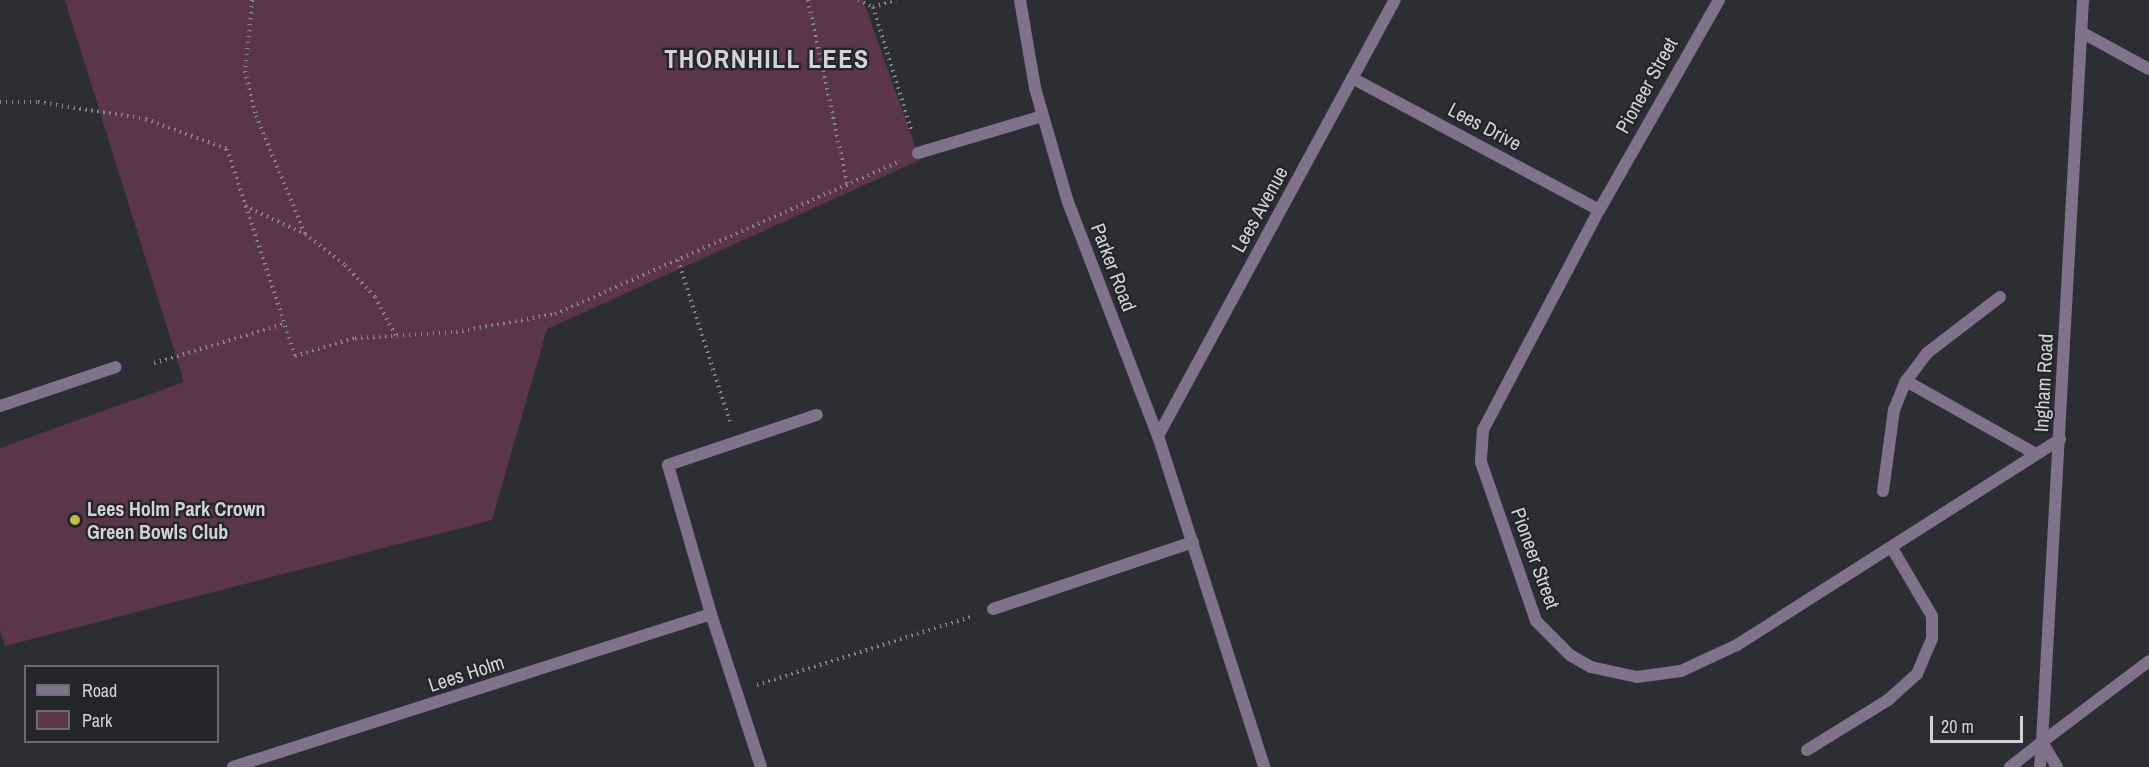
<!DOCTYPE html>
<style>
body{margin:0}
#map{position:relative;width:2149px;height:767px;overflow:hidden;background:#2d2e33;font-family:"Archivo Narrow",sans-serif}
div>[style]{position:absolute}
[style*='--x']{left:calc(var(--x)*1px);top:calc(var(--y)*1px);width:calc(var(--w)*1px);rotate:calc(var(--a)*1deg)}
.green>*{inset:0;background:#5b354b}
.path>*{height:4px;margin-top:-2px;transform-origin:0;background:repeating-linear-gradient(90deg,#85868a 0 1.5px,transparent 0 6px)}
.service>*{height:12px;margin:-6px;padding:0 6px;transform-origin:6px;border-radius:6px;background:#80728a}
.minor>*{height:12px;margin:-6px;padding:0 6px;transform-origin:6px;border-radius:6px;background:#80728a}
.tertiary>*{height:12px;margin:-6px;padding:0 6px;transform-origin:6px;border-radius:6px;background:#80728a}
.dots>*{width:16px;height:16px;translate:-50% -50%;box-sizing:border-box;border:3px solid #24252a;border-radius:50%}
span{translate:-50% -50%;white-space:nowrap;text-align:center;line-height:1.15;-webkit-text-stroke:4.5px #24252a;paint-order:stroke}
.street-label{font-size:20px;color:#d2d3d6}
.poi-label{font-size:20px;color:#d2d3d6;font-weight:700}
.left{translate:0 -50%;text-align:left}
.district-label{font-size:26px;color:#d2d3da;font-weight:700;letter-spacing:1.5px}
.legend{position:absolute;left:24px;top:665px;width:195px;height:78px;box-sizing:border-box;background:#24252a;border:2px solid #6a6b6f;margin:0;padding:8px 10px;list-style:none;font-size:18px;color:#d2d3d6}
.legend li{display:flex;align-items:center;gap:12px;height:30px}
.legend b{width:30px;border:2px solid #6a6b6f}
.scale{position:absolute;left:1930px;top:716px;width:93px;height:27px;box-sizing:border-box;border:3px solid #d2d3d6;border-top:0;padding-left:8px;font-size:18px;line-height:21px;white-space:nowrap;color:#d2d3d6;-webkit-text-stroke:4px #24252a;paint-order:stroke}
</style>
<div id="map">
<div class="green">
<div style="clip-path:polygon(65px 0,863px 0,920px 160px,547px 329px,492px 520px,5px 646px,0 630px,0 448px,184px 382px)"></div>
</div>
<div class="path">
<div style="--x:252;--y:0;--w:71;--a:95.6"></div>
<div style="--x:245;--y:71;--w:46;--a:76.3"></div>
<div style="--x:256;--y:116;--w:128;--a:67.4"></div>
<div style="--x:808;--y:0;--w:190;--a:77.9"></div>
<div style="--x:858;--y:0;--w:17;--a:25"></div>
<div style="--x:873;--y:7;--w:131;--a:72.7"></div>
<div style="--x:873;--y:7;--w:24;--a:-17"></div>
<div style="--x:0;--y:102;--w:38;--a:0"></div>
<div style="--x:38;--y:102;--w:109;--a:8.9"></div>
<div style="--x:146;--y:119;--w:86;--a:20.3"></div>
<div style="--x:227;--y:149;--w:218;--a:71.8"></div>
<div style="--x:295;--y:356;--w:63;--a:-16.7"></div>
<div style="--x:355;--y:338;--w:101;--a:-3.4"></div>
<div style="--x:456;--y:332;--w:101;--a:-10.3"></div>
<div style="--x:555;--y:314;--w:378;--a:-23.9"></div>
<div style="--x:245;--y:206;--w:66;--a:25"></div>
<div style="--x:305;--y:234;--w:51;--a:37.8"></div>
<div style="--x:345;--y:265;--w:44;--a:46.8"></div>
<div style="--x:375;--y:297;--w:44;--a:61.7"></div>
<div style="--x:678;--y:260;--w:170;--a:72.2"></div>
<div style="--x:154;--y:363;--w:136;--a:-16.7"></div>
<div style="--x:757;--y:685;--w:227;--a:-17.7"></div>
</div>
<div class="service">
<div style="--x:1906;--y:381;--w:149;--a:29.3"></div>
<div style="--x:0;--y:406;--w:122;--a:-18.6"></div>
<div style="--x:1883;--y:491;--w:82;--a:-82.3"></div>
<div style="--x:1894;--y:410;--w:31;--a:-68"></div>
<div style="--x:1906;--y:381;--w:35;--a:-53"></div>
<div style="--x:1927;--y:353;--w:92;--a:-37.5"></div>
<div style="--x:1807;--y:750;--w:95;--a:-31.7"></div>
<div style="--x:1888;--y:700;--w:39;--a:-42"></div>
<div style="--x:1917;--y:674;--w:38;--a:-67"></div>
<div style="--x:1932;--y:639;--w:23;--a:-90"></div>
<div style="--x:1932;--y:616;--w:79;--a:-120.5"></div>
</div>
<div class="minor">
<div style="--x:1020;--y:0;--w:89;--a:80.3"></div>
<div style="--x:1035;--y:88;--w:119;--a:73.9"></div>
<div style="--x:1068;--y:202;--w:251;--a:69"></div>
<div style="--x:1158;--y:436;--w:348;--a:72.2"></div>
<div style="--x:1719;--y:0;--w:242;--a:119.7"></div>
<div style="--x:1599;--y:210;--w:249;--a:117.8"></div>
<div style="--x:1483;--y:430;--w:32;--a:94"></div>
<div style="--x:1481;--y:462;--w:168;--a:70.9"></div>
<div style="--x:1536;--y:621;--w:48;--a:45"></div>
<div style="--x:1570;--y:655;--w:24;--a:30"></div>
<div style="--x:1591;--y:667;--w:47;--a:12.3"></div>
<div style="--x:1637;--y:677;--w:44;--a:-7.8"></div>
<div style="--x:1681;--y:671;--w:62;--a:-24.9"></div>
<div style="--x:1737;--y:645;--w:383;--a:-32.5"></div>
<div style="--x:2081;--y:32;--w:77;--a:28.6"></div>
<div style="--x:1352;--y:78;--w:280;--a:28.1"></div>
<div style="--x:918;--y:153;--w:130;--a:-16.5"></div>
<div style="--x:1158;--y:436;--w:496;--a:-61.5"></div>
<div style="--x:993;--y:609;--w:211;--a:-18.5"></div>
<div style="--x:711;--y:614;--w:155;--a:-106.1"></div>
<div style="--x:668;--y:465;--w:157;--a:-18.6"></div>
<div style="--x:2042;--y:742;--w:134;--a:-37.1"></div>
<div style="--x:2042;--y:742;--w:29;--a:59"></div>
<div style="--x:233;--y:767;--w:502;--a:-17.75"></div>
<div style="--x:711;--y:614;--w:161;--a:71.9"></div>
<div style="--x:2040;--y:767;--w:25;--a:-85"></div>
</div>
<div class="tertiary">
<div style="--x:2010;--y:767;--w:41;--a:-38"></div>
<div style="--x:2042;--y:742;--w:743;--a:-86.84"></div>
</div>
<div class="dots">
<div style="left:75px;top:520px;background:#bebf42"></div>
</div>
<div class="street-label">
<span style="left:1646px;top:85px;rotate:-61deg">Pioneer Street</span>
<span style="left:1485px;top:126px;rotate:28deg">Lees Drive</span>
<span style="left:1259px;top:209px;rotate:-61deg">Lees Avenue</span>
<span style="left:1114px;top:267px;rotate:69deg">Parker Road</span>
<span style="left:2043px;top:383px;rotate:-87deg">Ingham Road</span>
<span style="left:1536px;top:558px;rotate:70deg">Pioneer Street</span>
<span style="left:466px;top:673px;rotate:-18deg">Lees Holm</span>
</div>
<div class="poi-label">
<span class="left" style="left:87px;top:520px">Lees Holm Park Crown<br>Green Bowls Club</span>
</div>
<div class="district-label">
<span style="left:767px;top:59px">THORNHILL LEES</span>
</div>
<ul class="legend">
<li><b style="height:8px;background:#80728a"></b>Road</li>
<li><b style="height:16px;background:#5b354b"></b>Park</li>
</ul>
<div class="scale">20 m</div>
</div>
